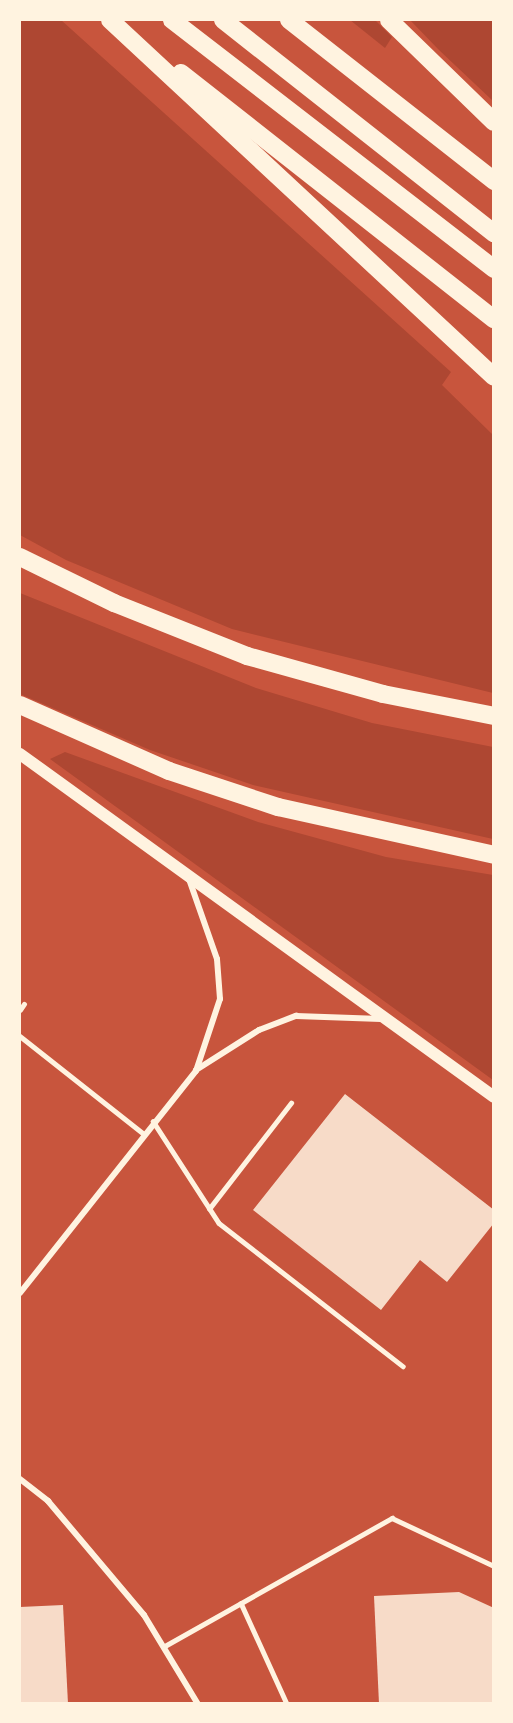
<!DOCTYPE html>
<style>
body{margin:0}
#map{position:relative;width:513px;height:1723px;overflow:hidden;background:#c8553d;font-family:Montserrat,sans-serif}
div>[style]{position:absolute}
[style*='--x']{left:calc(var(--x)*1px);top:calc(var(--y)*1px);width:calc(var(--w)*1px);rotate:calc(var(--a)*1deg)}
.green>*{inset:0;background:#ae4732}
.building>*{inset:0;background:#f7dbc8}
.service>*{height:4.5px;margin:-2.25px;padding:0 2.25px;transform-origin:2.25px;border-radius:2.25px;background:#fff3e0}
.minor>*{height:6px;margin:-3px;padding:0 3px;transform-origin:3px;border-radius:3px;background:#fff3e0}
.secondary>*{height:12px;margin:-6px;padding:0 6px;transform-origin:6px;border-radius:6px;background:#fff3e0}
.motorway>*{height:18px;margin:-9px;padding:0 9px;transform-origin:9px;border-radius:9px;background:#fff3e0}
span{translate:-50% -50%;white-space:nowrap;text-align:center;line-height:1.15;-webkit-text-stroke:4.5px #fff3e0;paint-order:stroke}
.frame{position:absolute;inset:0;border:21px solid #fff3e0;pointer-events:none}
</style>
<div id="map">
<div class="green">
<div style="clip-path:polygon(20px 20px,61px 20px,451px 372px,442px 385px,493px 435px,493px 693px,232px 629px,66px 560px,20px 535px)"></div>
<div style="clip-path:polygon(350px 20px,375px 20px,392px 37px,385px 48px)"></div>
<div style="clip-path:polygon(410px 20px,493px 20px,493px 101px,439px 50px)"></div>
<div style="clip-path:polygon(20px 593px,256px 688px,372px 723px,493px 747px,493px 839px,253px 785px,150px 750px,20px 694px)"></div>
<div style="clip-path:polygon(65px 752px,258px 822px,386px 857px,493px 875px,493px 1080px,50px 759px)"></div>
</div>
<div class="building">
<div style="clip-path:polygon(345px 1094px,494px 1210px,494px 1223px,447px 1282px,420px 1260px,381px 1310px,253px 1210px)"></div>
<div style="clip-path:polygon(459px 1592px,494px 1608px,494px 1704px,379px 1704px,374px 1596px)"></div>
<div style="clip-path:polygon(63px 1605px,68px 1704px,20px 1704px,20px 1607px)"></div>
</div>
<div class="service">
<div style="--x:20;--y:1010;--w:7;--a:-56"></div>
<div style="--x:20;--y:1036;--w:158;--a:38.3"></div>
<div style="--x:153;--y:1121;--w:121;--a:57.1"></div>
<div style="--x:219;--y:1223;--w:233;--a:37.9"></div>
<div style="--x:209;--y:1209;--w:134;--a:-52.3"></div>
<div style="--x:241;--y:1603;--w:111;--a:65.5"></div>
<div style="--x:163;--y:1647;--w:263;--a:-29.4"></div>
<div style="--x:392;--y:1518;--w:113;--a:25.2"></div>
</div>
<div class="minor">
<div style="--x:196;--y:1070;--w:75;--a:-32.4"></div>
<div style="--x:259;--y:1030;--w:40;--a:-21"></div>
<div style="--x:296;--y:1016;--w:85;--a:2"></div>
<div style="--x:20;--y:1293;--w:283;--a:-51.6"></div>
<div style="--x:196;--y:1071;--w:76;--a:-71.6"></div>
<div style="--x:220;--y:999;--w:40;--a:-94.3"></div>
<div style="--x:217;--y:959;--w:85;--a:-109.3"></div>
<div style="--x:20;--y:1479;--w:36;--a:38"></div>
<div style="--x:48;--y:1501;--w:149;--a:49.9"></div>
<div style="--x:144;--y:1615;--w:104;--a:58.8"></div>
</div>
<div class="secondary">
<div style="--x:20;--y:754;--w:585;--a:35.89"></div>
</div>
<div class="motorway">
<div style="--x:110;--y:20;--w:524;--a:42.91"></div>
<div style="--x:172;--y:20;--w:407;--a:37.7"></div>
<div style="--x:223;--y:20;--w:345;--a:38.2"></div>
<div style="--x:289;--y:20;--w:261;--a:38.1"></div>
<div style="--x:389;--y:20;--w:146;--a:44.2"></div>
<div style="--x:181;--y:73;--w:398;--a:38.2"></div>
<div style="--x:20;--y:557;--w:105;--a:26.1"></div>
<div style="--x:114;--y:603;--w:143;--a:21.7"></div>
<div style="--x:247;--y:656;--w:141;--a:15.6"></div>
<div style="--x:383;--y:694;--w:113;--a:11.2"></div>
<div style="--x:20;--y:705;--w:163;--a:23.9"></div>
<div style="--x:169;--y:771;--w:115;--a:18.3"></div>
<div style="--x:278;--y:807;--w:221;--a:12.5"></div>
</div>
<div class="frame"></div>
</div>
